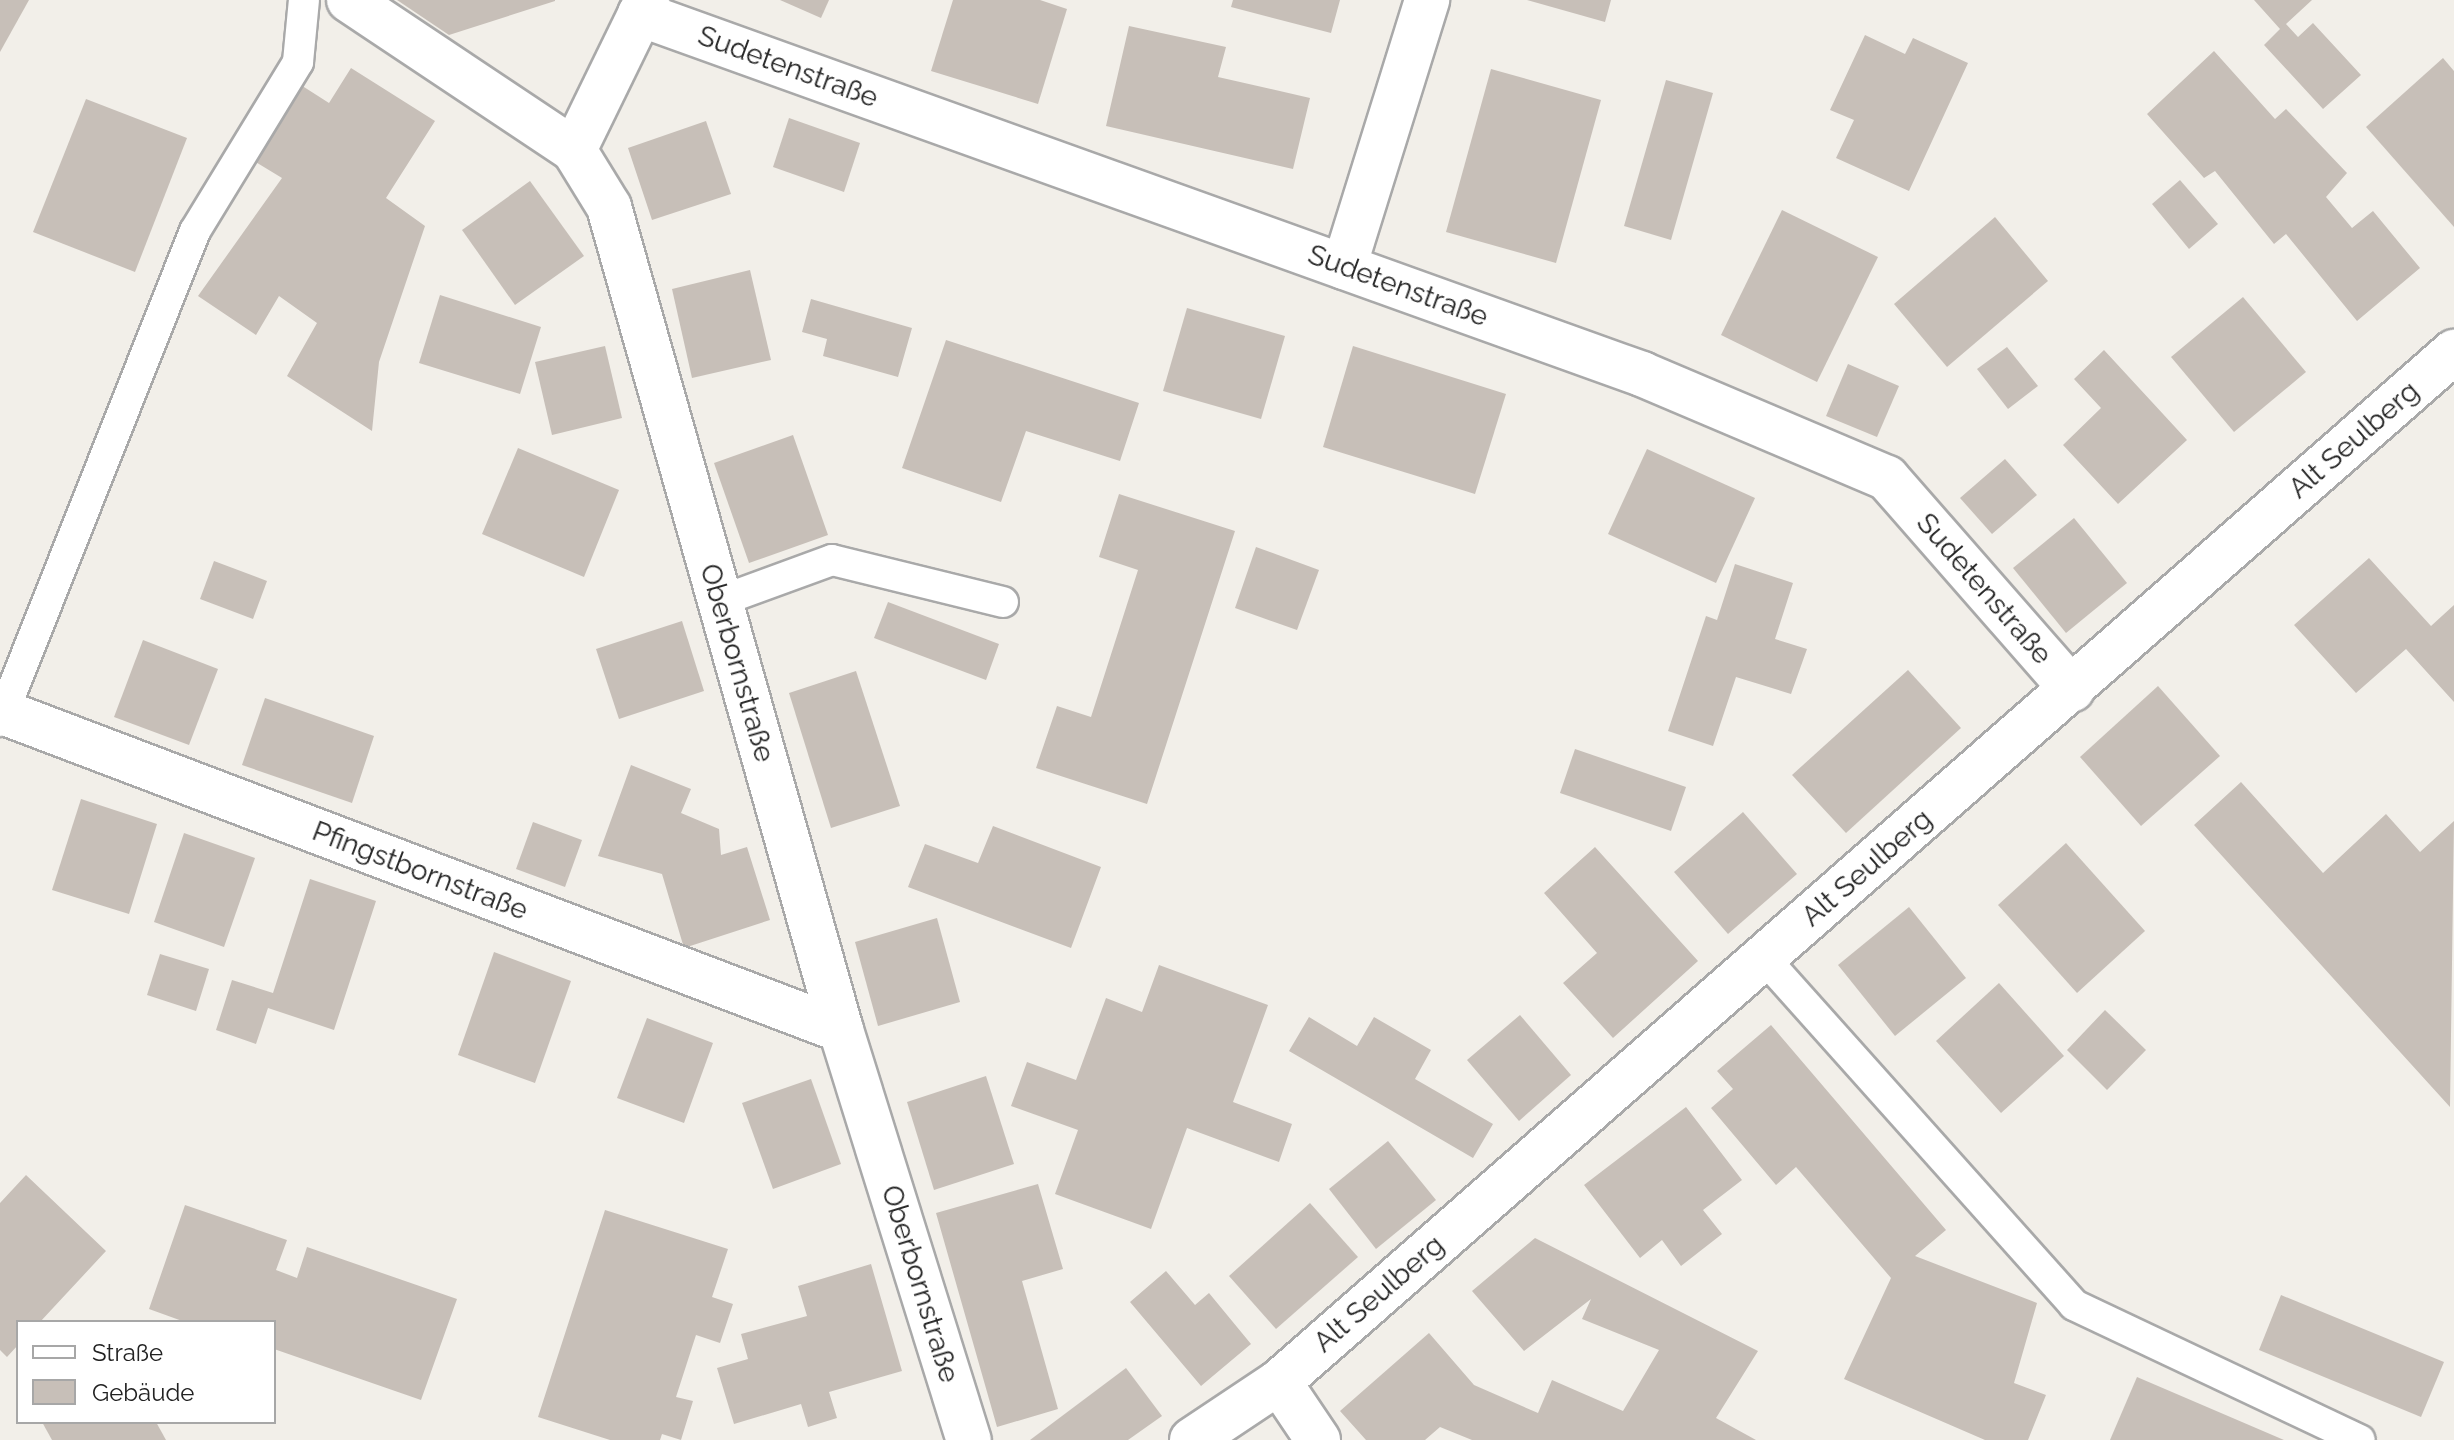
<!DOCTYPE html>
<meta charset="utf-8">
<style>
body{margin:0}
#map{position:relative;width:2454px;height:1440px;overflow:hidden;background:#f2efe9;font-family:Raleway,sans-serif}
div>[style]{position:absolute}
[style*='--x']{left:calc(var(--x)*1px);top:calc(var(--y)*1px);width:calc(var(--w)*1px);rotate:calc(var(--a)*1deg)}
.building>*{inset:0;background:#c7bfb8}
.roads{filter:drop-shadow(2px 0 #a9a9a9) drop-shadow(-2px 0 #a9a9a9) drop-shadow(0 2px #a9a9a9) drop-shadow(0 -2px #a9a9a9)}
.service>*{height:30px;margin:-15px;padding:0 15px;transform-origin:15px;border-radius:15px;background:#fff}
.minor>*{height:44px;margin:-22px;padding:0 22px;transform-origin:22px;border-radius:22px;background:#fff}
span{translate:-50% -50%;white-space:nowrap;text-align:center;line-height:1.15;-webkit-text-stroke:6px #fff;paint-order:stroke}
.street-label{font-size:28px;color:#222}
.legend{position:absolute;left:16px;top:1320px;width:260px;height:104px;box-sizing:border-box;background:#fff;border:2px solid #a7a7a7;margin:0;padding:10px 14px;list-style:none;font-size:24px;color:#222}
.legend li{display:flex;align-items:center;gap:16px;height:40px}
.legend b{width:40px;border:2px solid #a7a7a7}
</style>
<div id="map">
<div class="building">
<div style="clip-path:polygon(0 0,29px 0,0 52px)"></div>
<div style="clip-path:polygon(397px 0,555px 0,555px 1px,449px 35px)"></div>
<div style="clip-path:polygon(780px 0,829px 0,821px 18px)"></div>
<div style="clip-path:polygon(953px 0,1040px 0,1067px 9px,1038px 104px,931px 71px)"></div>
<div style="clip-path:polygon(1233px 0,1340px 0,1331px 33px,1231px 7px)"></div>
<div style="clip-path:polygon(1527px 0,1611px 0,1605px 22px)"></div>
<div style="clip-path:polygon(2254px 0,2312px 0,2286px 24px,2298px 37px,2313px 23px,2361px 75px,2323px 109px,2264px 45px,2280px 29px)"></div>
<div style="clip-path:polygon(1129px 26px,1226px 47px,1218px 77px,1310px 98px,1293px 169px,1106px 126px)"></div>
<div style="clip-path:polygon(1865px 35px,1905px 54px,1913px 38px,1968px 63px,1909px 191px,1836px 158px,1854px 120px,1830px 110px)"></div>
<div style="clip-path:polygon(2214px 51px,2275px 119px,2286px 109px,2347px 173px,2326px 197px,2352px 228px,2373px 211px,2420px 268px,2357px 321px,2286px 234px,2274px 244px,2215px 171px,2204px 178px,2147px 114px)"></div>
<div style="clip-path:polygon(2443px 58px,2454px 71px,2454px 227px,2366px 127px)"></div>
<div style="clip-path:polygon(351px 68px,435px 121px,386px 198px,425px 226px,379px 362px,372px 431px,287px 376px,317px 323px,279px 296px,256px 335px,198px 296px,282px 178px,246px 156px,293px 80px,329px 103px)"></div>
<div style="clip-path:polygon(1491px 69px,1601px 100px,1556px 263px,1446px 232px)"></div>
<div style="clip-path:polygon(1666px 80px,1713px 93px,1671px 240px,1624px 226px)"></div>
<div style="clip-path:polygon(86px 99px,187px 138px,135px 272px,33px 232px)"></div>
<div style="clip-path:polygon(789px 118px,860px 143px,844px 192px,773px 167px)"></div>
<div style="clip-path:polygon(706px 121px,731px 194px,652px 220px,628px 148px)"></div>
<div style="clip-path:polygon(2180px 180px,2218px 224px,2189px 249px,2152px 204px)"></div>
<div style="clip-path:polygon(530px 181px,584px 256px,515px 305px,462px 230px)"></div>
<div style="clip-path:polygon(1782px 210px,1878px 257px,1817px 382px,1721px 335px)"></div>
<div style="clip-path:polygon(1995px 217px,2048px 281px,1947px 367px,1894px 304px)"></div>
<div style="clip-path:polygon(750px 270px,771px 360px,692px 378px,672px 289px)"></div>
<div style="clip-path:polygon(440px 295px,541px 327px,520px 394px,419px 363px)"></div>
<div style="clip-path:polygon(2243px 297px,2306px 372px,2234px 432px,2171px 357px)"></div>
<div style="clip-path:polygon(811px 299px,912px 328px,898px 377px,823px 356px,827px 339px,802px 332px)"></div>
<div style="clip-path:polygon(1187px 308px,1285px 336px,1261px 419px,1163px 391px)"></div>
<div style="clip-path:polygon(946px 340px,1139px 403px,1120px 461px,1026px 431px,1001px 502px,902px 468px)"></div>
<div style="clip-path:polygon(605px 346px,622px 418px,552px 435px,535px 362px)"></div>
<div style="clip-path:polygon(1353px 346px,1506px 394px,1475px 494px,1323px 447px)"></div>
<div style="clip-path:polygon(2007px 347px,2038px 386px,2008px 409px,1977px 369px)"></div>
<div style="clip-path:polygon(2104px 350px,2187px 440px,2118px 504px,2063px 445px,2101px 408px,2074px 379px)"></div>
<div style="clip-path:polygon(1848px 364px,1899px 386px,1877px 437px,1826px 416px)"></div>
<div style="clip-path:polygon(793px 435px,828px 535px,749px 563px,714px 463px)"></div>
<div style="clip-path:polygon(518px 448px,619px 490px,584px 577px,482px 534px)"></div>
<div style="clip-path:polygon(1647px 449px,1755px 498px,1716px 583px,1608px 534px)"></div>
<div style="clip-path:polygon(2005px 459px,2037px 495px,1992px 534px,1960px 498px)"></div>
<div style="clip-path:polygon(1119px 494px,1235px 531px,1147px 804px,1036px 768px,1057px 706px,1091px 717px,1138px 570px,1099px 557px)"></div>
<div style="clip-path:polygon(2074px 518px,2127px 583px,2066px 633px,2013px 568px)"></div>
<div style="clip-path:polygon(1256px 547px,1319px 570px,1297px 630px,1235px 608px)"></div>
<div style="clip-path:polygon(2369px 558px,2431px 626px,2454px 605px,2454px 702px,2406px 649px,2356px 693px,2294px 625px)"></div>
<div style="clip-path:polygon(214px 561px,267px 581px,253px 619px,200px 599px)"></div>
<div style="clip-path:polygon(1735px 564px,1793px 583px,1775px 639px,1807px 649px,1791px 694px,1736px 677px,1713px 746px,1668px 731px,1706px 616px,1717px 620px)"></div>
<div style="clip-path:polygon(888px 602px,999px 644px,986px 680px,874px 638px)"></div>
<div style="clip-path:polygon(682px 621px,704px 691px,619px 719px,596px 649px)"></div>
<div style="clip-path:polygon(143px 640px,218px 669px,189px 745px,114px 717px)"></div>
<div style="clip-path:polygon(1908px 670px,1961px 728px,1846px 833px,1792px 775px)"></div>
<div style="clip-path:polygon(856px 671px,900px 806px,831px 828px,789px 693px)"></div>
<div style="clip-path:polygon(2158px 686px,2220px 756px,2141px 826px,2080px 757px)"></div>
<div style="clip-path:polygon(265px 698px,374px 736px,352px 803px,242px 765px)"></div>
<div style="clip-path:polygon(1575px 749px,1686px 787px,1671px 831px,1560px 793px)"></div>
<div style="clip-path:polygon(631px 765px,691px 789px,681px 813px,719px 829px,721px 855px,747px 847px,770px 920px,684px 948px,662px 874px,598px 856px)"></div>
<div style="clip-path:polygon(2241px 782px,2323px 873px,2386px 814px,2420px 852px,2454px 821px,2450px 1107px,2194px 825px)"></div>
<div style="clip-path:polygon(81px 799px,157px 824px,129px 914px,52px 890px)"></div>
<div style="clip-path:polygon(1743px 812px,1797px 874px,1728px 934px,1674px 872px)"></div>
<div style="clip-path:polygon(533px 822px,582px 840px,565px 887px,516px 869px)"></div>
<div style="clip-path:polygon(993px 826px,1101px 867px,1071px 948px,908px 887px,925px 844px,978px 863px)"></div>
<div style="clip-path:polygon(184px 833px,255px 858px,224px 947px,154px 922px)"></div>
<div style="clip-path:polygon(2066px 843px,2145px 931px,2077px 993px,1998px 905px)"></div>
<div style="clip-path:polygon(1595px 847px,1698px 961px,1613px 1038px,1563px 983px,1597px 953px,1544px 893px)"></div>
<div style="clip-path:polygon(310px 879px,376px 901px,334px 1030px,268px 1008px,256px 1044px,216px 1030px,232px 980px,273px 993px)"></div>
<div style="clip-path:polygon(1909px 907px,1966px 978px,1895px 1036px,1838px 965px)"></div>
<div style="clip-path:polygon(937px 918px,960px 1002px,878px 1026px,855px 942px)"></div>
<div style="clip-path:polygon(494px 952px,571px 981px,535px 1083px,458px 1055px)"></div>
<div style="clip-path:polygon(160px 954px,209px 969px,196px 1011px,147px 995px)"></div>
<div style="clip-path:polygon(1159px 965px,1268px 1005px,1233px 1102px,1292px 1124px,1279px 1162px,1187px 1128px,1151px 1229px,1055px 1194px,1078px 1130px,1011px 1106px,1027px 1062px,1076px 1080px,1106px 998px,1142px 1012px)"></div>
<div style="clip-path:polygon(1999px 983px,2064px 1056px,2001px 1113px,1936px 1041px)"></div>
<div style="clip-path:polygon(2105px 1010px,2146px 1050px,2107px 1090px,2067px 1050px)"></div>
<div style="clip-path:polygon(1520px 1015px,1571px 1075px,1519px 1121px,1467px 1060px)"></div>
<div style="clip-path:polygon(1309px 1017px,1357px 1046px,1374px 1017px,1431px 1050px,1415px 1079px,1493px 1124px,1473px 1158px,1289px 1051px)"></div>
<div style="clip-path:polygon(647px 1018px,713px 1043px,684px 1123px,617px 1098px)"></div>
<div style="clip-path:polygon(1771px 1025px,1946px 1230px,1915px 1256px,2037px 1303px,2014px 1383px,2046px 1395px,2028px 1440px,1985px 1440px,1844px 1379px,1891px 1278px,1796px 1167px,1776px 1185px,1711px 1108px,1733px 1089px,1717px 1071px)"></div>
<div style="clip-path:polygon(986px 1076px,1014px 1164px,934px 1190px,907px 1102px)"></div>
<div style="clip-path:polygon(811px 1079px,841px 1164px,773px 1189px,742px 1103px)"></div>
<div style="clip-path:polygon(1686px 1107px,1742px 1180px,1703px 1210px,1722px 1234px,1681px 1266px,1662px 1240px,1640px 1258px,1584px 1185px)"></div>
<div style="clip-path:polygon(1388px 1141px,1436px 1200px,1376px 1249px,1329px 1189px)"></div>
<div style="clip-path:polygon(26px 1175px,106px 1251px,40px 1322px,18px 1322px,18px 1345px,7px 1357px,0 1350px,0 1203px)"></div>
<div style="clip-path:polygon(1038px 1184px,1063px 1269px,1022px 1281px,1058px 1409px,997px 1427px,936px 1213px)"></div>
<div style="clip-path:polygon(1310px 1203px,1358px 1257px,1276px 1329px,1229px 1276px)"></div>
<div style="clip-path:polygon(185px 1205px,287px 1240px,276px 1270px,297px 1278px,307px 1247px,457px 1299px,421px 1400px,274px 1349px,274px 1322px,185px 1322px,149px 1309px)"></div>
<div style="clip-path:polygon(605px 1210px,728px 1249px,712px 1297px,733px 1304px,720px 1343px,696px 1335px,676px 1397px,693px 1401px,681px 1440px,662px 1434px,660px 1440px,610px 1440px,538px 1417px)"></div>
<div style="clip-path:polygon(1535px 1238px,1758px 1351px,1716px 1418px,1756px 1440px,1472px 1440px,1440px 1427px,1425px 1440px,1366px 1440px,1340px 1411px,1429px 1333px,1474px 1385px,1538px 1413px,1552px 1380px,1623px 1411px,1659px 1350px,1582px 1319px,1591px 1299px,1524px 1351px,1472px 1291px)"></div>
<div style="clip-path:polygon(871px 1264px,902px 1371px,829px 1392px,837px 1418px,808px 1427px,801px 1404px,734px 1424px,717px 1368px,748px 1359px,741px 1334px,807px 1316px,798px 1286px)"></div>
<div style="clip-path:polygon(1166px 1271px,1195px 1305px,1209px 1293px,1251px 1344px,1201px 1386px,1130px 1302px)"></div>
<div style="clip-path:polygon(2281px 1295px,2444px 1362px,2421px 1417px,2259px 1350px)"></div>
<div style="clip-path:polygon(1126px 1368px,1162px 1416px,1128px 1440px,1030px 1440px)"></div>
<div style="clip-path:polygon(2137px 1377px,2284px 1440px,2110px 1440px)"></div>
<div style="clip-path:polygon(42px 1422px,156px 1422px,166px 1440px,52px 1440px)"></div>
</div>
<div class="roads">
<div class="service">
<div style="--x:720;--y:601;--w:119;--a:-20.1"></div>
<div style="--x:832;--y:560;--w:176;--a:13.8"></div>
<div style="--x:0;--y:721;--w:527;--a:-68.3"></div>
<div style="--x:195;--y:231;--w:198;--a:-58.6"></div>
<div style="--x:298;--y:62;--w:62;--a:-84.5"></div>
<div style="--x:1764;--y:958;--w:465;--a:48.2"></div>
<div style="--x:2074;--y:1305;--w:316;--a:25.3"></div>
</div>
<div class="minor">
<div style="--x:349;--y:0;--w:270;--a:33.7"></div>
<div style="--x:574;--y:150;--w:67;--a:58.4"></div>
<div style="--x:609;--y:207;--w:855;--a:74.26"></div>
<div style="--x:841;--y:1030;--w:430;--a:72.7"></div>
<div style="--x:640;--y:14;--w:1065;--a:19.76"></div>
<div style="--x:1642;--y:374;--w:266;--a:23"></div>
<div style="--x:1887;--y:478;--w:281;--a:48.8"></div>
<div style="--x:574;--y:150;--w:167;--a:-64"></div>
<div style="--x:1344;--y:267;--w:280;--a:-72.7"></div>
<div style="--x:0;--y:711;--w:899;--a:20.77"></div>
<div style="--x:1279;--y:1382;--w:70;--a:56.1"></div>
<div style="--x:1192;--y:1440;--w:105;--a:-33.7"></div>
<div style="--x:1279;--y:1382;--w:1563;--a:-41.24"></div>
</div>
</div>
<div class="street-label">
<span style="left:788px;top:67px;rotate:20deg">Sudetenstraße</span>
<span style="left:1398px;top:286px;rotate:20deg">Sudetenstraße</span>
<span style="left:2354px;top:440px;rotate:-41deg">Alt Seulberg</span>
<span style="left:1984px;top:589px;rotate:49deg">Sudetenstraße</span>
<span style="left:737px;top:663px;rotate:74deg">Oberbornstraße</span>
<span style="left:1867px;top:868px;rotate:-41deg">Alt Seulberg</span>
<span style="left:420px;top:871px;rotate:21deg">Pfingstbornstraße</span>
<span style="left:920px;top:1284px;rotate:73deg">Oberbornstraße</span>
<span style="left:1379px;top:1294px;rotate:-41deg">Alt Seulberg</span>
</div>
<ul class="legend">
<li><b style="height:10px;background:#fff"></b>Straße</li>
<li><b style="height:22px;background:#c7bfb8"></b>Gebäude</li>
</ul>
</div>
